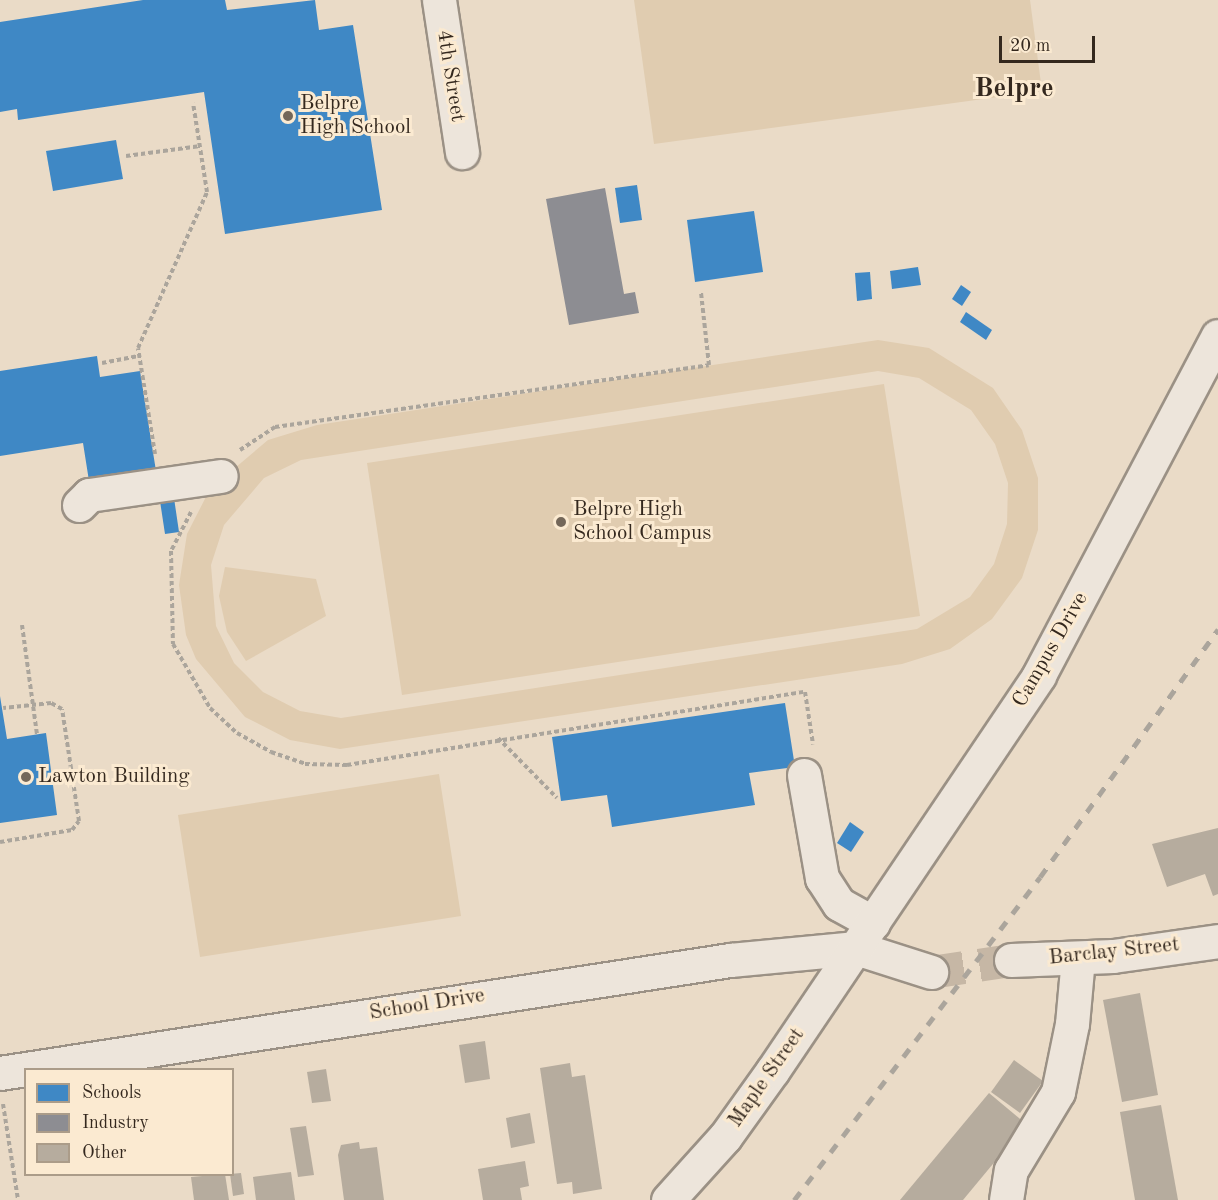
<!DOCTYPE html>
<style>
body{margin:0}
#map{position:relative;width:1218px;height:1200px;overflow:hidden;background:#eadbc7;font-family:"Old Standard TT",serif}
div>[style]{position:absolute}
[style*='--x']{left:calc(var(--x)*1px);top:calc(var(--y)*1px);width:calc(var(--w)*1px);rotate:calc(var(--a)*1deg)}
.green>*{inset:0;background:#e0ccb0}
.schools>*{inset:0;background:#3f88c5}
.industry>*{inset:0;background:#8d8d92}
.building>*{inset:0;background:#b6ac9e}
.minor-tunnel>*{height:33px;margin-top:-16.5px;transform-origin:0;background:repeating-linear-gradient(90deg,#c6b7a5 0 33px,transparent 0 49px)}
.path>*{height:4px;margin-top:-2px;transform-origin:0;background:repeating-linear-gradient(90deg,#aba59c 0 4.5px,transparent 0 7.5px)}
.roads{filter:drop-shadow(2px 0 #9b9185) drop-shadow(-2px 0 #9b9185) drop-shadow(0 2px #9b9185) drop-shadow(0 -2px #9b9185)}
.minor>*{height:33px;margin:-16.5px;padding:0 16.5px;transform-origin:16.5px;border-radius:16.5px;background:#ede5db}
.rail>*{height:4.5px;margin-top:-2.25px;transform-origin:0;background:repeating-linear-gradient(90deg,#aba59c 0 10px,transparent 0 20px)}
.dots>*{width:16px;height:16px;translate:-50% -50%;box-sizing:border-box;border:3px solid #fbead1;border-radius:50%}
span{translate:-50% -50%;white-space:nowrap;text-align:center;line-height:1.15;-webkit-text-stroke:6px #fbead1;paint-order:stroke}
.street-label{font-size:21px;color:#34281e}
.poi-label{font-size:21px;color:#34281e}
.left{translate:0 -50%;text-align:left}
.district-label{font-size:27px;color:#34281e;font-weight:700}
.legend{position:absolute;left:24px;top:1068px;width:210px;height:108px;box-sizing:border-box;background:#fbead1;border:2px solid #ab9c89;margin:0;padding:8px 10px;list-style:none;font-size:18px;color:#34281e}
.legend li{display:flex;align-items:center;gap:12px;height:30px}
.legend b{width:30px;border:2px solid #ab9c89}
.scale{position:absolute;left:999px;top:36px;width:96px;height:27px;box-sizing:border-box;border:3px solid #34281e;border-top:0;padding-left:8px;font-size:18px;line-height:21px;white-space:nowrap;color:#34281e;-webkit-text-stroke:4px #fbead1;paint-order:stroke}
</style>
<div id="map">
<div class="green">
<div style="clip-path:polygon(634px 0,1030px 0,1042px 91px,654px 144px)"></div>
<div style="clip-path:polygon(evenodd,878px 340px,929px 348px,993px 388px,1022px 430px,1038px 478px,1038px 530px,1022px 578px,992px 619px,950px 649px,902px 664px,340px 749px,290px 740px,245px 717px,196px 659px,186px 635px,179px 585px,187px 534px,210px 489px,268px 440px,317px 425px,878px 340px,878px 371px,919px 378px,971px 410px,995px 444px,1008px 483px,1007px 524px,994px 564px,970px 597px,917px 629px,341px 718px,300px 711px,263px 692px,234px 663px,216px 626px,211px 565px,224px 525px,264px 478px,301px 460px,878px 371px)"></div>
<div style="clip-path:polygon(884px 384px,920px 616px,402px 695px,367px 463px)"></div>
<div style="clip-path:polygon(225px 567px,316px 579px,326px 616px,246px 661px,227px 632px,219px 596px)"></div>
<div style="clip-path:polygon(439px 774px,461px 916px,200px 957px,178px 815px)"></div>
</div>
<div class="schools">
<div style="clip-path:polygon(143px 0,225px 0,227px 10px,315px 0,319px 30px,353px 25px,382px 210px,225px 234px,204px 92px,18px 120px,17px 109px,0 112px,0 22px)"></div>
<div style="clip-path:polygon(116px 140px,123px 179px,53px 191px,46px 151px)"></div>
<div style="clip-path:polygon(637px 185px,642px 220px,620px 223px,615px 188px)"></div>
<div style="clip-path:polygon(754px 211px,763px 272px,695px 282px,687px 220px)"></div>
<div style="clip-path:polygon(918px 267px,921px 285px,892px 289px,890px 271px)"></div>
<div style="clip-path:polygon(870px 272px,872px 299px,857px 301px,855px 273px)"></div>
<div style="clip-path:polygon(961px 285px,971px 292px,962px 306px,952px 299px)"></div>
<div style="clip-path:polygon(966px 312px,992px 330px,986px 340px,960px 322px)"></div>
<div style="clip-path:polygon(97px 356px,100px 377px,140px 371px,156px 471px,89px 481px,83px 443px,0 456px,0 371px)"></div>
<div style="clip-path:polygon(174px 498px,179px 532px,165px 534px,160px 501px)"></div>
<div style="clip-path:polygon(0 696px,7px 739px,46px 733px,57px 815px,0 823px)"></div>
<div style="clip-path:polygon(785px 703px,795px 767px,749px 773px,755px 805px,612px 827px,607px 795px,561px 801px,552px 737px)"></div>
<div style="clip-path:polygon(850px 822px,864px 832px,851px 852px,837px 843px)"></div>
</div>
<div class="industry">
<div style="clip-path:polygon(605px 188px,624px 294px,635px 292px,639px 313px,569px 325px,546px 199px)"></div>
</div>
<div class="building">
<div style="clip-path:polygon(1218px 828px,1218px 894px,1213px 896px,1205px 874px,1167px 887px,1152px 844px)"></div>
<div style="clip-path:polygon(1140px 993px,1158px 1095px,1122px 1102px,1103px 1000px)"></div>
<div style="clip-path:polygon(485px 1041px,490px 1079px,465px 1083px,459px 1045px)"></div>
<div style="clip-path:polygon(1014px 1060px,1043px 1081px,1020px 1113px,991px 1092px)"></div>
<div style="clip-path:polygon(570px 1063px,572px 1077px,585px 1075px,602px 1189px,573px 1194px,572px 1182px,557px 1184px,540px 1068px)"></div>
<div style="clip-path:polygon(326px 1069px,331px 1101px,312px 1103px,307px 1072px)"></div>
<div style="clip-path:polygon(989px 1093px,1026px 1124px,963px 1200px,900px 1200px)"></div>
<div style="clip-path:polygon(1161px 1105px,1178px 1200px,1135px 1200px,1120px 1112px)"></div>
<div style="clip-path:polygon(530px 1113px,535px 1143px,511px 1148px,506px 1118px)"></div>
<div style="clip-path:polygon(306px 1126px,314px 1175px,298px 1177px,290px 1128px)"></div>
<div style="clip-path:polygon(359px 1142px,360px 1149px,377px 1147px,384px 1200px,344px 1200px,338px 1155px,341px 1145px)"></div>
<div style="clip-path:polygon(525px 1161px,529px 1186px,520px 1188px,522px 1200px,483px 1200px,478px 1169px)"></div>
<div style="clip-path:polygon(291px 1172px,295px 1200px,256px 1200px,253px 1177px)"></div>
<div style="clip-path:polygon(241px 1173px,244px 1194px,233px 1196px,230px 1174px)"></div>
<div style="clip-path:polygon(225px 1174px,229px 1200px,194px 1200px,191px 1177px)"></div>
</div>
<div class="minor-tunnel">
<div style="--x:931;--y:972;--w:81;--a:-8.5"></div>
</div>
<div class="path">
<div style="--x:126;--y:156;--w:75;--a:-7.7"></div>
<div style="--x:102;--y:363;--w:37;--a:-11"></div>
<div style="--x:240;--y:450;--w:42;--a:-33.3"></div>
<div style="--x:275;--y:427;--w:438;--a:-8.1"></div>
<div style="--x:709;--y:365;--w:73;--a:-96.3"></div>
<div style="--x:155;--y:454;--w:107;--a:-99.1"></div>
<div style="--x:138;--y:348;--w:171;--a:-66.1"></div>
<div style="--x:207;--y:192;--w:90;--a:-98.9"></div>
<div style="--x:191;--y:512;--w:44;--a:117.1"></div>
<div style="--x:171;--y:551;--w:93;--a:88.8"></div>
<div style="--x:173;--y:644;--w:74;--a:60"></div>
<div style="--x:210;--y:708;--w:37;--a:43"></div>
<div style="--x:237;--y:733;--w:39;--a:29"></div>
<div style="--x:271;--y:752;--w:36;--a:19"></div>
<div style="--x:305;--y:764;--w:42;--a:1.4"></div>
<div style="--x:347;--y:765;--w:464;--a:-9.1"></div>
<div style="--x:805;--y:692;--w:53;--a:81.3"></div>
<div style="--x:22;--y:625;--w:110;--a:82.2"></div>
<div style="--x:498;--y:738;--w:84;--a:45.5"></div>
<div style="--x:0;--y:842;--w:73;--a:-9.5"></div>
<div style="--x:72;--y:830;--w:11;--a:-52"></div>
<div style="--x:79;--y:821;--w:113;--a:-98.6"></div>
<div style="--x:62;--y:709;--w:13;--a:-151"></div>
<div style="--x:51;--y:703;--w:48;--a:174.1"></div>
<div style="--x:3;--y:1104;--w:97;--a:81.1"></div>
</div>
<div class="roads">
<div class="minor">
<div style="--x:439;--y:0;--w:154;--a:81.4"></div>
<div style="--x:79;--y:505;--w:14;--a:-45"></div>
<div style="--x:89;--y:495;--w:133;--a:-8.2"></div>
<div style="--x:804;--y:775;--w:105;--a:80.1"></div>
<div style="--x:822;--y:878;--w:31;--a:57"></div>
<div style="--x:839;--y:904;--w:39;--a:29"></div>
<div style="--x:1011;--y:960;--w:102;--a:-2.2"></div>
<div style="--x:1113;--y:956;--w:106;--a:-8.1"></div>
<div style="--x:0;--y:1073;--w:739;--a:-8.8"></div>
<div style="--x:730;--y:960;--w:127;--a:-5.4"></div>
<div style="--x:856;--y:948;--w:79;--a:17.7"></div>
<div style="--x:668;--y:1200;--w:85;--a:-47.9"></div>
<div style="--x:725;--y:1137;--w:82;--a:-54.4"></div>
<div style="--x:773;--y:1070;--w:476;--a:-56"></div>
<div style="--x:1039;--y:675;--w:383;--a:-62.2"></div>
<div style="--x:1006;--y:1200;--w:30;--a:-81"></div>
<div style="--x:1011;--y:1170;--w:91;--a:-58.9"></div>
<div style="--x:1058;--y:1092;--w:69;--a:-78.4"></div>
<div style="--x:1072;--y:1024;--w:66;--a:-84.8"></div>
</div>
</div>
<div class="rail">
<div style="--x:794;--y:1200;--w:406;--a:-52.7"></div>
<div style="--x:1040;--y:877;--w:305;--a:-54.3"></div>
</div>
<div class="dots">
<div style="left:288px;top:116px;background:#746759"></div>
<div style="left:561px;top:522px;background:#746759"></div>
<div style="left:26px;top:777px;background:#746759"></div>
</div>
<div class="street-label">
<span style="left:450px;top:76px;rotate:81deg">4th Street</span>
<span style="left:1051px;top:650px;rotate:-60deg">Campus Drive</span>
<span style="left:1114px;top:952px;rotate:-6deg">Barclay Street</span>
<span style="left:427px;top:1005px;rotate:-9deg">School Drive</span>
<span style="left:767px;top:1078px;rotate:-55deg">Maple Street</span>
</div>
<div class="poi-label">
<span class="left" style="left:300px;top:116px">Belpre<br>High School</span>
<span class="left" style="left:573px;top:522px">Belpre High<br>School Campus</span>
<span class="left" style="left:38px;top:777px">Lawton Building</span>
</div>
<div class="district-label">
<span style="left:1014px;top:89px">Belpre</span>
</div>
<ul class="legend">
<li><b style="height:16px;background:#3f88c5"></b>Schools</li>
<li><b style="height:16px;background:#8d8d92"></b>Industry</li>
<li><b style="height:16px;background:#b6ac9e"></b>Other</li>
</ul>
<div class="scale">20 m</div>
</div>
